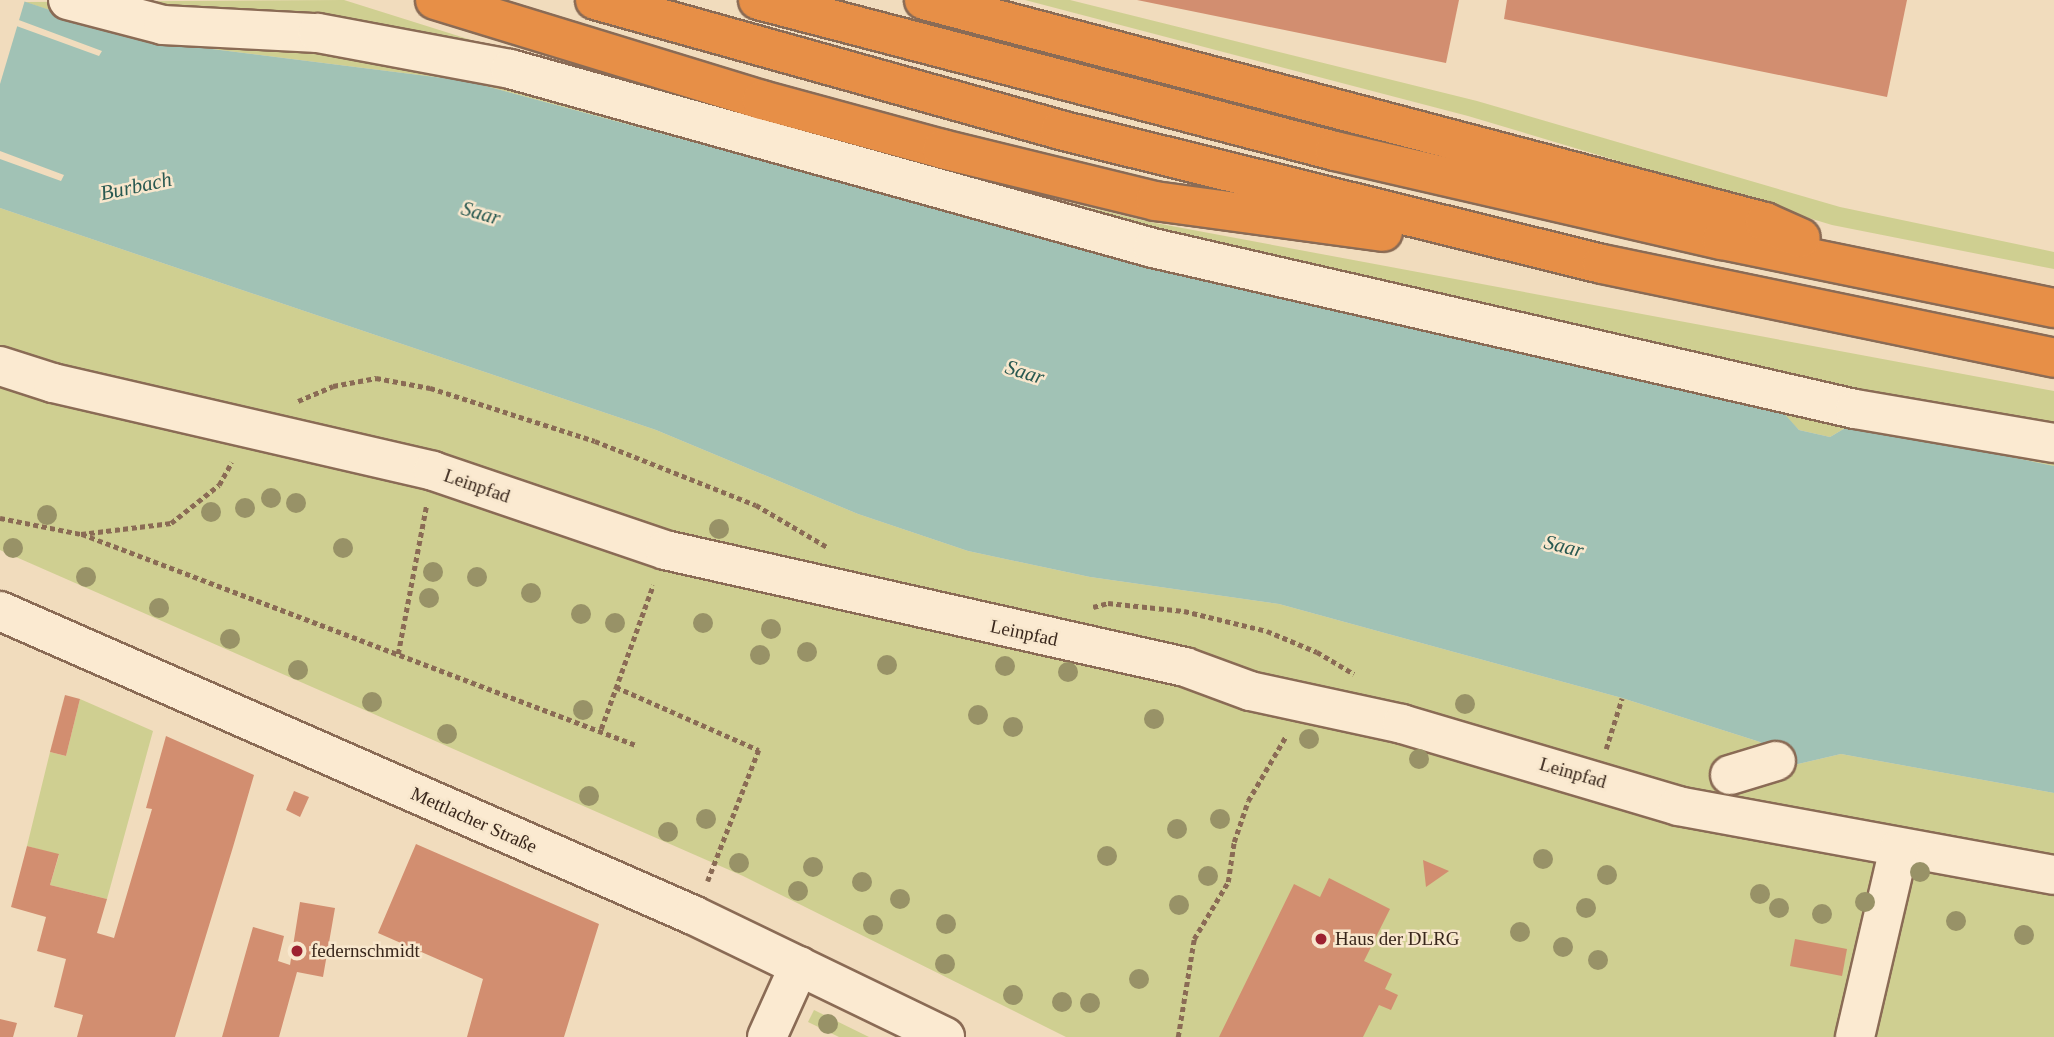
<!DOCTYPE html>
<meta charset="utf-8">
<style>
body{margin:0}
#map{position:relative;width:2054px;height:1037px;overflow:hidden;background:#f1dcbd;font-family:Georgia,serif}
div>[style]{position:absolute}
[style*='--x']{left:calc(var(--x)*1px);top:calc(var(--y)*1px);width:calc(var(--w)*1px);rotate:calc(var(--a)*1deg)}
.green>*{inset:0;background:#cfcf91}
.water>*{inset:0;background:#a1c2b5}
.pier>*{inset:0;background:#f1dcbd}
.building>*{inset:0;background:#d28e70}
.path>*{height:4.5px;margin-top:-2.25px;transform-origin:0;background:repeating-linear-gradient(90deg,#8a6b55 0 5px,transparent 0 8.5px)}
.roads{filter:drop-shadow(2px 0 #8a6b55) drop-shadow(-2px 0 #8a6b55) drop-shadow(0 2px #8a6b55) drop-shadow(0 -2px #8a6b55)}
.minor>*{height:38px;margin:-19px;padding:0 19px;transform-origin:19px;border-radius:19px;background:#fbead1}
.highway>*{height:38px;margin:-19px;padding:0 19px;transform-origin:19px;border-radius:19px;background:#e78f47}
.trees>*{width:20px;height:20px;margin:-10px;border-radius:50%;background:#989267}
.dots>*{width:19px;height:19px;translate:-50% -50%;box-sizing:border-box;border:4px solid #f8e7cd;border-radius:50%}
span{translate:-50% -50%;white-space:nowrap;text-align:center;line-height:1.15;-webkit-text-stroke:5px #f8e7cd;paint-order:stroke}
.street-label{font-size:19px;color:#38261b}
.poi-label{font-size:19px;color:#38261b}
.left{translate:0 -50%;text-align:left}
.water-label{font-size:21px;color:#295951;font-style:italic}
</style>
<div id="map">
<div class="green">
<div style="clip-path:polygon(344px 0,503px 50px,938px 171px,1150px 222px,2054px 391px,2054px 466px,1852px 424px,1830px 437px,1799px 430px,1779px 409px,1149px 265px,467px 81px,180px 45px,125px 35px,25px 2px)"></div>
<div style="clip-path:polygon(1025px 0,1070px 0,1477px 101px,1840px 207px,2054px 252px,2054px 269px,1832px 225px,1468px 116px)"></div>
<div style="clip-path:polygon(0 208px,656px 430px,858px 514px,968px 551px,1090px 577px,1279px 604px,1622px 698px,1760px 742px,1781px 768px,1841px 754px,2054px 793px,2054px 1037px,1066px 1037px,743px 876px,0 550px)"></div>
<div style="clip-path:polygon(80px 699px,153px 731px,107px 899px,50px 885px,59px 855px,27px 846px,50px 752px,66px 756px)"></div>
<div style="clip-path:polygon(814px 1010px,869px 1037px,839px 1037px,808px 1022px)"></div>
</div>
<div class="water">
<div style="clip-path:polygon(0 0,20px 0,125px 35px,180px 45px,467px 81px,1149px 265px,1780px 409px,1799px 430px,1830px 437px,1852px 424px,2054px 466px,2054px 793px,1841px 754px,1781px 768px,1760px 742px,1622px 698px,1279px 604px,1090px 577px,968px 551px,858px 514px,656px 430px,0 208px,0 159px,61px 181px,64px 175px,0 151px,0 20px,99px 56px,102px 51px,0 13px)"></div>
</div>
<div class="pier">
<div style="clip-path:polygon(0 0,25px 0,0 84px)"></div>
</div>
<div class="building">
<div style="clip-path:polygon(1137px 0,1459px 0,1446px 63px)"></div>
<div style="clip-path:polygon(1507px 0,1907px 0,1887px 97px,1504px 19px)"></div>
<div style="clip-path:polygon(65px 695px,80px 699px,66px 756px,50px 752px)"></div>
<div style="clip-path:polygon(166px 736px,254px 775px,233px 847px,175px 1037px,77px 1037px,83px 1015px,54px 1007px,66px 959px,37px 951px,46px 917px,11px 907px,27px 846px,59px 854px,50px 885px,107px 899px,97px 933px,114px 938px,152px 809px,146px 808px)"></div>
<div style="clip-path:polygon(294px 791px,309px 797px,300px 817px,286px 810px)"></div>
<div style="clip-path:polygon(416px 844px,599px 924px,564px 1037px,467px 1037px,483px 979px,378px 933px)"></div>
<div style="clip-path:polygon(1423px 860px,1449px 871px,1426px 887px)"></div>
<div style="clip-path:polygon(1329px 878px,1390px 909px,1364px 961px,1392px 974px,1385px 989px,1398px 995px,1391px 1010px,1379px 1005px,1363px 1037px,1219px 1037px,1294px 884px,1320px 897px)"></div>
<div style="clip-path:polygon(300px 902px,335px 908px,323px 977px,297px 972px,279px 1037px,222px 1037px,253px 927px,284px 936px,278px 961px,290px 965px)"></div>
<div style="clip-path:polygon(1795px 939px,1847px 949px,1842px 976px,1790px 966px)"></div>
<div style="clip-path:polygon(0 1019px,17px 1023px,13px 1037px,0 1037px)"></div>
</div>
<div class="path">
<div style="--x:298;--y:401;--w:38;--a:-23"></div>
<div style="--x:333;--y:386;--w:44;--a:-10.5"></div>
<div style="--x:376;--y:378;--w:55;--a:10.5"></div>
<div style="--x:430;--y:388;--w:173;--a:17.8"></div>
<div style="--x:595;--y:441;--w:173;--a:21.7"></div>
<div style="--x:756;--y:505;--w:82;--a:30.6"></div>
<div style="--x:0;--y:518;--w:83;--a:11.2"></div>
<div style="--x:81;--y:534;--w:91;--a:-7"></div>
<div style="--x:171;--y:523;--w:61;--a:-38.4"></div>
<div style="--x:219;--y:485;--w:26;--a:-61"></div>
<div style="--x:82;--y:534;--w:593;--a:20.85"></div>
<div style="--x:1093;--y:607;--w:16;--a:-15"></div>
<div style="--x:1108;--y:603;--w:76;--a:6"></div>
<div style="--x:1184;--y:611;--w:85;--a:13.5"></div>
<div style="--x:1267;--y:631;--w:54;--a:22.8"></div>
<div style="--x:1317;--y:652;--w:43;--a:30.7"></div>
<div style="--x:398;--y:654;--w:150;--a:-79.2"></div>
<div style="--x:616;--y:687;--w:156;--a:23.8"></div>
<div style="--x:759;--y:750;--w:141;--a:111.3"></div>
<div style="--x:601;--y:729;--w:153;--a:-70.1"></div>
<div style="--x:1606;--y:749;--w:53;--a:-72.6"></div>
<div style="--x:1178;--y:1037;--w:99;--a:-80.7"></div>
<div style="--x:1194;--y:939;--w:66;--a:-59.2"></div>
<div style="--x:1228;--y:882;--w:40;--a:-81.5"></div>
<div style="--x:1234;--y:842;--w:43;--a:-71.1"></div>
<div style="--x:1248;--y:801;--w:75;--a:-59.7"></div>
</div>
<div class="roads">
<div class="minor">
<div style="--x:68;--y:0;--w:98;--a:14.7"></div>
<div style="--x:163;--y:25;--w:155;--a:3"></div>
<div style="--x:318;--y:33;--w:195;--a:10.6"></div>
<div style="--x:510;--y:69;--w:667;--a:15.56"></div>
<div style="--x:1153;--y:248;--w:720;--a:12.92"></div>
<div style="--x:1855;--y:409;--w:202;--a:9.7"></div>
<div style="--x:0;--y:366;--w:56;--a:17.8"></div>
<div style="--x:53;--y:383;--w:390;--a:13"></div>
<div style="--x:433;--y:471;--w:245;--a:18.8"></div>
<div style="--x:665;--y:550;--w:533;--a:12.68"></div>
<div style="--x:1185;--y:667;--w:69;--a:20.3"></div>
<div style="--x:1250;--y:691;--w:156;--a:12.2"></div>
<div style="--x:1402;--y:724;--w:288;--a:16.5"></div>
<div style="--x:1678;--y:806;--w:382;--a:10.4"></div>
<div style="--x:0;--y:611;--w:757;--a:23.69"></div>
<div style="--x:693;--y:915;--w:280;--a:25.8"></div>
<div style="--x:1730;--y:775;--w:48;--a:-16.9"></div>
<div style="--x:767;--y:1037;--w:78;--a:-65.7"></div>
<div style="--x:1855;--y:1037;--w:194;--a:-76.9"></div>
</div>
<div class="highway">
<div style="--x:435;--y:0;--w:342;--a:17"></div>
<div style="--x:762;--y:100;--w:187;--a:15.2"></div>
<div style="--x:942;--y:149;--w:219;--a:13.7"></div>
<div style="--x:1155;--y:201;--w:230;--a:7.7"></div>
<div style="--x:595;--y:0;--w:483;--a:15.6"></div>
<div style="--x:1060;--y:130;--w:558;--a:13.89"></div>
<div style="--x:1602;--y:264;--w:462;--a:11.7"></div>
<div style="--x:758;--y:0;--w:596;--a:14.67"></div>
<div style="--x:1335;--y:151;--w:397;--a:13"></div>
<div style="--x:1722;--y:240;--w:339;--a:11.6"></div>
<div style="--x:924;--y:0;--w:870;--a:14.79"></div>
<div style="--x:1765;--y:222;--w:39;--a:24"></div>
</div>
</div>
<div class="trees">
<div style="left:271px;top:498px"></div>
<div style="left:296px;top:503px"></div>
<div style="left:245px;top:508px"></div>
<div style="left:211px;top:512px"></div>
<div style="left:47px;top:515px"></div>
<div style="left:719px;top:529px"></div>
<div style="left:13px;top:548px"></div>
<div style="left:343px;top:548px"></div>
<div style="left:433px;top:572px"></div>
<div style="left:86px;top:577px"></div>
<div style="left:477px;top:577px"></div>
<div style="left:531px;top:593px"></div>
<div style="left:429px;top:598px"></div>
<div style="left:159px;top:608px"></div>
<div style="left:581px;top:614px"></div>
<div style="left:615px;top:623px"></div>
<div style="left:703px;top:623px"></div>
<div style="left:771px;top:629px"></div>
<div style="left:230px;top:639px"></div>
<div style="left:807px;top:652px"></div>
<div style="left:760px;top:655px"></div>
<div style="left:887px;top:665px"></div>
<div style="left:1005px;top:666px"></div>
<div style="left:298px;top:670px"></div>
<div style="left:1068px;top:672px"></div>
<div style="left:372px;top:702px"></div>
<div style="left:1465px;top:704px"></div>
<div style="left:583px;top:710px"></div>
<div style="left:978px;top:715px"></div>
<div style="left:1154px;top:719px"></div>
<div style="left:1013px;top:727px"></div>
<div style="left:447px;top:734px"></div>
<div style="left:1309px;top:739px"></div>
<div style="left:1419px;top:759px"></div>
<div style="left:589px;top:796px"></div>
<div style="left:706px;top:819px"></div>
<div style="left:1220px;top:819px"></div>
<div style="left:1177px;top:829px"></div>
<div style="left:668px;top:832px"></div>
<div style="left:1107px;top:856px"></div>
<div style="left:1543px;top:859px"></div>
<div style="left:739px;top:863px"></div>
<div style="left:813px;top:867px"></div>
<div style="left:1920px;top:872px"></div>
<div style="left:1607px;top:875px"></div>
<div style="left:1208px;top:876px"></div>
<div style="left:862px;top:882px"></div>
<div style="left:798px;top:891px"></div>
<div style="left:1760px;top:894px"></div>
<div style="left:900px;top:899px"></div>
<div style="left:1865px;top:902px"></div>
<div style="left:1179px;top:905px"></div>
<div style="left:1586px;top:908px"></div>
<div style="left:1779px;top:908px"></div>
<div style="left:1822px;top:914px"></div>
<div style="left:1956px;top:921px"></div>
<div style="left:946px;top:924px"></div>
<div style="left:873px;top:925px"></div>
<div style="left:1520px;top:932px"></div>
<div style="left:2024px;top:935px"></div>
<div style="left:1563px;top:947px"></div>
<div style="left:1598px;top:960px"></div>
<div style="left:945px;top:964px"></div>
<div style="left:1139px;top:979px"></div>
<div style="left:1013px;top:995px"></div>
<div style="left:1062px;top:1002px"></div>
<div style="left:1090px;top:1003px"></div>
<div style="left:828px;top:1024px"></div>
</div>
<div class="dots">
<div style="left:1321px;top:939px;background:#9d2130"></div>
<div style="left:297px;top:951px;background:#9d2130"></div>
</div>
<div class="street-label">
<span style="left:477px;top:486px;rotate:19deg">Leinpfad</span>
<span style="left:1024px;top:633px;rotate:12deg">Leinpfad</span>
<span style="left:1573px;top:773px;rotate:16deg">Leinpfad</span>
<span style="left:474px;top:820px;rotate:24deg">Mettlacher Straße</span>
</div>
<div class="poi-label">
<span class="left" style="left:1335px;top:939px">Haus der DLRG</span>
<span class="left" style="left:311px;top:951px">federnschmidt</span>
</div>
<div class="water-label">
<span style="left:136px;top:186px;rotate:-12deg">Burbach</span>
<span style="left:481px;top:213px;rotate:16deg">Saar</span>
<span style="left:1025px;top:372px;rotate:17deg">Saar</span>
<span style="left:1564px;top:546px;rotate:14deg">Saar</span>
</div>
</div>
